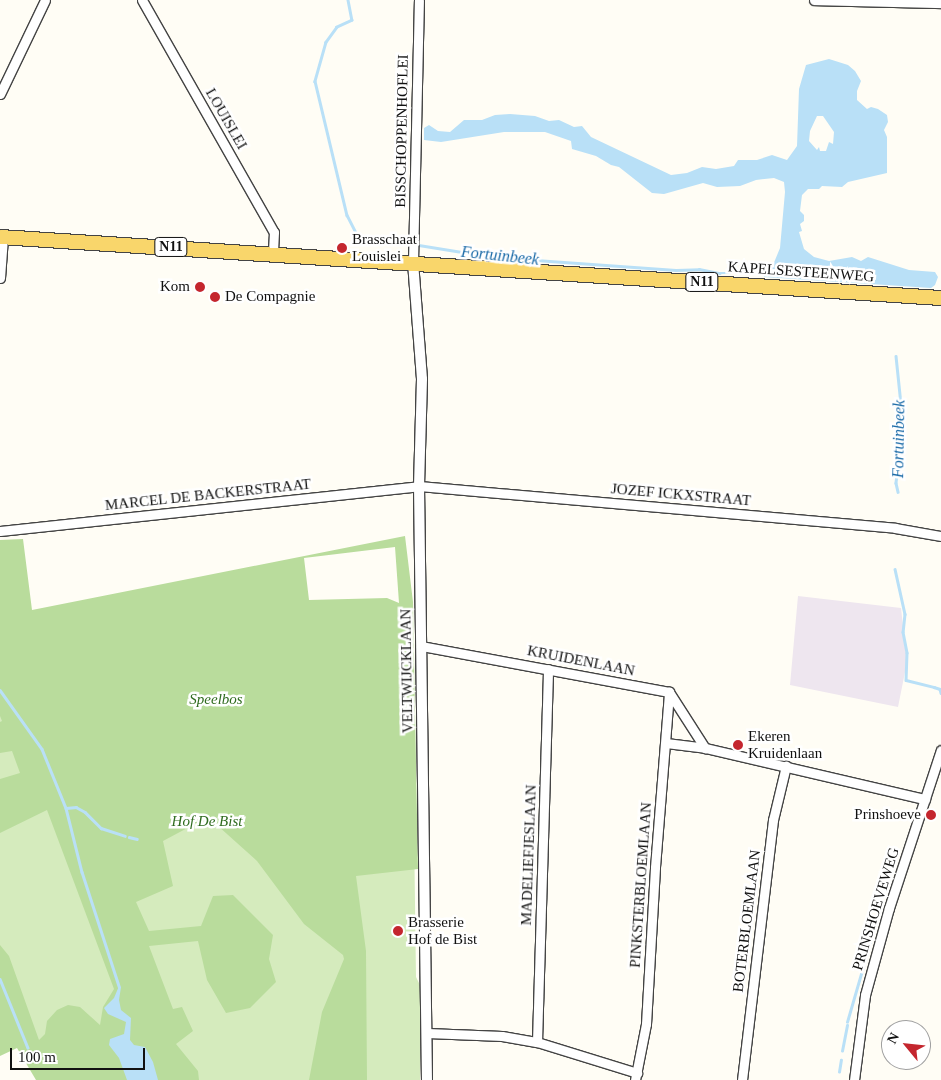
<!DOCTYPE html>
<style>
body{margin:0}
#map{position:relative;width:941px;height:1080px;overflow:hidden;background:#fffdf5;font-family:"Times New Roman",serif}
div>[style]{position:absolute}
[style*='--x']{left:calc(var(--x)*1px);top:calc(var(--y)*1px);width:calc(var(--w)*1px);rotate:calc(var(--a)*1deg)}
.industrial>*{inset:0;background:#eee6ef}
.green>*{inset:0;background:#d5ebbd}
.forest>*{inset:0;background:#b9dc9c}
.water>*{inset:0;background:#b9e0f7}
.stream>*{height:2.5px;margin:-1.25px;padding:0 1.25px;transform-origin:1.25px;border-radius:1.25px;background:#b9e0f7}
.roads{filter:drop-shadow(1px 0 #444) drop-shadow(-1px 0 #444) drop-shadow(0 1px #444) drop-shadow(0 -1px #444)}
.minor>*{height:9px;margin:-4.5px;padding:0 4.5px;transform-origin:4.5px;border-radius:4.5px;background:#fff}
.tertiary>*{height:10px;margin:-5px;padding:0 5px;transform-origin:5px;border-radius:5px;background:#fff}
.primary>*{height:14px;margin:-7px;padding:0 7px;transform-origin:7px;border-radius:7px;background:#f9d66b}
.dots>*{width:14px;height:14px;translate:-50% -50%;box-sizing:border-box;border:2px solid #fff;border-radius:50%}
span{translate:-50% -50%;white-space:nowrap;text-align:center;line-height:1.15;-webkit-text-stroke:5px #fff;paint-order:stroke}
.shield-label span{padding:1px 4px;background:#fff;border:1px solid;border-radius:4px;-webkit-text-stroke-width:0}
.shield-label{font-size:14px;color:#111;font-weight:700}
.street-label{font-size:15px;color:#111}
.poi-label{font-size:15px;color:#111}
.left{translate:0 -50%;text-align:left}
.right{translate:-100% -50%;text-align:right}
.park-label{font-size:15px;color:#2f6b1f;font-style:italic}
.water-label{font-size:16px;color:#1768a6;font-style:italic}
.north{position:absolute;left:881px;top:1020px;width:50px;height:50px;box-sizing:border-box;background:#fff;border:1px solid #a0a0a0;border-radius:50%;rotate:298deg;font-size:14px;font-weight:700;line-height:20px;text-align:center;color:#111}
.north::after{content:'';display:block;margin:auto;width:18px;height:22px;background:#c4262e;clip-path:polygon(50% 0,100% 100%,50% 72%,0 100%)}
.scale{position:absolute;left:10px;top:1048px;width:135px;height:22px;box-sizing:border-box;border:2px solid #111;border-top:0;padding-left:6px;font-size:15px;line-height:18px;white-space:nowrap;color:#111;-webkit-text-stroke:4px #fff;paint-order:stroke}
</style>
<div id="map">
<div class="industrial">
<div style="clip-path:polygon(798px 596px,901px 608px,907px 662px,898px 707px,790px 685px)"></div>
</div>
<div class="green">
<div style="clip-path:polygon(0 619px,413px 753px,416px 977px,421px 987px,420px 1080px,41px 1080px,0 990px)"></div>
</div>
<div class="forest">
<div style="clip-path:polygon(evenodd,405px 536px,413px 602px,418px 869px,356px 876px,366px 951px,367px 1080px,309px 1080px,322px 1012px,344px 959px,343px 955px,304px 924px,257px 861px,208px 817px,163px 841px,173px 886px,136px 902px,149px 931px,201px 926px,213px 896px,233px 895px,273px 935px,269px 959px,276px 982px,250px 1008px,226px 1013px,207px 980px,198px 941px,149px 946px,173px 1009px,182px 1007px,193px 1031px,176px 1044px,198px 1071px,199px 1080px,36px 1080px,17px 1048px,0 1056px,0 945px,9px 956px,39px 1040px,45px 1034px,47px 1021px,57px 1010px,68px 1005px,80px 1007px,100px 1025px,103px 1007px,114px 989px,47px 810px,0 833px,0 779px,20px 773px,12px 751px,0 753px,0 722px,2px 721px,0 716px,0 540px,23px 539px,32px 610px,405px 536px,395px 547px,399px 603px,387px 598px,309px 600px,304px 558px,395px 547px)"></div>
</div>
<div class="water">
<div style="clip-path:polygon(evenodd,829px 59px,848px 65px,855px 71px,861px 81px,857px 91px,857px 100px,867px 109px,871px 107px,878px 109px,887px 115px,888px 122px,884px 130px,887px 137px,887px 173px,848px 182px,842px 187px,822px 186px,819px 189px,808px 189px,802px 195px,800px 211px,804px 215px,804px 221px,800px 224px,802px 231px,799px 232px,804px 249px,814px 257px,829px 261px,852px 257px,861px 261px,868px 257px,909px 270px,935px 272px,938px 277px,935px 285px,931px 288px,764px 277px,764px 268px,773px 265px,780px 248px,785px 192px,784px 182px,774px 178px,756px 180px,740px 186px,717px 187px,703px 183px,664px 194px,652px 193px,619px 167px,611px 165px,596px 156px,572px 149px,571px 141px,545px 132px,504px 132px,441px 142px,424px 140px,424px 128px,429px 125px,438px 131px,450px 132px,464px 120px,482px 120px,495px 115px,510px 114px,535px 116px,549px 121px,559px 120px,574px 127px,582px 126px,591px 137px,671px 175px,687px 173px,702px 167px,716px 169px,734px 166px,738px 160px,757px 160px,772px 155px,787px 160px,797px 146px,799px 89px,806px 65px,829px 59px,817px 116px,823px 116px,834px 132px,833px 144px,829px 142px,826px 151px,820px 151px,819px 147px,817px 150px,809px 141px,810px 131px,817px 116px)"></div>
<div style="clip-path:polygon(119px 986px,121px 987px,119px 1000px,121px 1010px,131px 1018px,130px 1040px,134px 1045px,145px 1047px,153px 1062px,158px 1080px,127px 1080px,119px 1058px,109px 1045px,110px 1039px,124px 1034px,126px 1022px,108px 1014px,104px 1008px,114px 998px)"></div>
</div>
<div class="stream">
<div style="--x:348;--y:0;--w:20;--a:79"></div>
<div style="--x:352;--y:20;--w:17;--a:155"></div>
<div style="--x:337;--y:27;--w:19;--a:126"></div>
<div style="--x:326;--y:42;--w:41;--a:105.8"></div>
<div style="--x:315;--y:81;--w:138;--a:76.6"></div>
<div style="--x:347;--y:215;--w:22;--a:63"></div>
<div style="--x:357;--y:235;--w:138;--a:9.2"></div>
<div style="--x:493;--y:257;--w:183;--a:4.1"></div>
<div style="--x:676;--y:270;--w:23;--a:-2"></div>
<div style="--x:699;--y:269;--w:21;--a:11"></div>
<div style="--x:720;--y:273;--w:45;--a:0"></div>
<div style="--x:896;--y:356;--w:58;--a:84.1"></div>
<div style="--x:902;--y:414;--w:16;--a:105"></div>
<div style="--x:898;--y:429;--w:32;--a:88"></div>
<div style="--x:899;--y:461;--w:22;--a:98"></div>
<div style="--x:896;--y:483;--w:9;--a:77"></div>
<div style="--x:895;--y:569;--w:46;--a:77.5"></div>
<div style="--x:905;--y:614;--w:18;--a:96"></div>
<div style="--x:903;--y:632;--w:21;--a:79"></div>
<div style="--x:907;--y:653;--w:27;--a:92"></div>
<div style="--x:906;--y:680;--w:29;--a:14"></div>
<div style="--x:934;--y:687;--w:6;--a:18"></div>
<div style="--x:940;--y:689;--w:4;--a:76"></div>
<div style="--x:0;--y:690;--w:72;--a:54.6"></div>
<div style="--x:42;--y:749;--w:64;--a:67.9"></div>
<div style="--x:66;--y:808;--w:66;--a:76"></div>
<div style="--x:82;--y:872;--w:120;--a:72"></div>
<div style="--x:66;--y:808;--w:10;--a:-6"></div>
<div style="--x:76;--y:807;--w:10;--a:29"></div>
<div style="--x:85;--y:812;--w:23;--a:45"></div>
<div style="--x:101;--y:828;--w:25;--a:18"></div>
<div style="--x:129;--y:837;--w:8;--a:14"></div>
<div style="--x:0;--y:979;--w:74;--a:67.9"></div>
<div style="--x:847;--y:1022;--w:90;--a:-73.8"></div>
<div style="--x:842;--y:1051;--w:26;--a:-79"></div>
<div style="--x:839;--y:1072;--w:12;--a:-81"></div>
</div>
<div class="roads">
<div class="minor">
<div style="--x:142;--y:0;--w:267;--a:60.4"></div>
<div style="--x:274;--y:232;--w:22;--a:93"></div>
<div style="--x:814;--y:0;--w:127;--a:1.4"></div>
<div style="--x:0;--y:94;--w:104;--a:-64.4"></div>
<div style="--x:413;--y:262;--w:262;--a:-88.7"></div>
<div style="--x:0;--y:278;--w:41;--a:-85.8"></div>
<div style="--x:0;--y:531;--w:421;--a:-6.1"></div>
<div style="--x:419;--y:486;--w:478;--a:5"></div>
<div style="--x:895;--y:528;--w:47;--a:9.9"></div>
<div style="--x:421;--y:646;--w:252;--a:10.5"></div>
<div style="--x:669;--y:692;--w:67;--a:57.3"></div>
<div style="--x:666;--y:743;--w:39;--a:7"></div>
<div style="--x:705;--y:748;--w:226;--a:13.1"></div>
<div style="--x:427;--y:1033;--w:75;--a:2.3"></div>
<div style="--x:502;--y:1036;--w:36;--a:10"></div>
<div style="--x:537;--y:1042;--w:105;--a:17.2"></div>
<div style="--x:537;--y:1042;--w:373;--a:-88.3"></div>
<div style="--x:635;--y:1080;--w:57;--a:-78.9"></div>
<div style="--x:646;--y:1024;--w:157;--a:-86.7"></div>
<div style="--x:655;--y:867;--w:176;--a:-85.4"></div>
<div style="--x:742;--y:1080;--w:262;--a:-83.2"></div>
<div style="--x:773;--y:820;--w:56;--a:-76.5"></div>
<div style="--x:854;--y:1080;--w:86;--a:-82.6"></div>
<div style="--x:865;--y:995;--w:90;--a:-74.6"></div>
<div style="--x:889;--y:908;--w:166;--a:-71.8"></div>
</div>
<div class="tertiary">
<div style="--x:413;--y:262;--w:117;--a:85.6"></div>
<div style="--x:422;--y:379;--w:107;--a:91.6"></div>
<div style="--x:419;--y:486;--w:594;--a:89.23"></div>
</div>
<div class="primary">
<div style="--x:0;--y:237;--w:943;--a:3.71"></div>
</div>
</div>
<div class="dots">
<div style="left:342px;top:248px;background:#c4262e"></div>
<div style="left:200px;top:287px;background:#c4262e"></div>
<div style="left:215px;top:297px;background:#c4262e"></div>
<div style="left:738px;top:745px;background:#c4262e"></div>
<div style="left:931px;top:815px;background:#c4262e"></div>
<div style="left:398px;top:931px;background:#c4262e"></div>
</div>
<div class="shield-label">
<span style="left:171px;top:247px">N11</span>
<span style="left:702px;top:282px">N11</span>
</div>
<div class="street-label">
<span style="left:226px;top:119px;rotate:60deg">LOUISLEI</span>
<span style="left:402px;top:131px;rotate:-89deg">BISSCHOPPENHOFLEI</span>
<span style="left:801px;top:272px;rotate:4deg">KAPELSESTEENWEG</span>
<span style="left:208px;top:495px;rotate:-6deg">MARCEL DE BACKERSTRAAT</span>
<span style="left:681px;top:495px;rotate:5deg">JOZEF ICKXSTRAAT</span>
<span style="left:581px;top:661px;rotate:11deg">KRUIDENLAAN</span>
<span style="left:407px;top:671px;rotate:-91deg">VELTWIJCKLAAN</span>
<span style="left:529px;top:855px;rotate:-88deg">MADELIEFJESLAAN</span>
<span style="left:641px;top:885px;rotate:-86deg">PINKSTERBLOEMLAAN</span>
<span style="left:876px;top:909px;rotate:-73deg">PRINSHOEVEWEG</span>
<span style="left:747px;top:921px;rotate:-83deg">BOTERBLOEMLAAN</span>
</div>
<div class="poi-label">
<span class="left" style="left:352px;top:248px">Brasschaat<br>Louislei</span>
<span class="right" style="left:190px;top:287px">Kom</span>
<span class="left" style="left:225px;top:297px">De Compagnie</span>
<span class="left" style="left:748px;top:745px">Ekeren<br>Kruidenlaan</span>
<span class="right" style="left:921px;top:815px">Prinshoeve</span>
<span class="left" style="left:408px;top:931px">Brasserie<br>Hof de Bist</span>
</div>
<div class="park-label">
<span style="left:216px;top:700px">Speelbos</span>
<span style="left:207px;top:822px">Hof De Bist</span>
</div>
<div class="water-label">
<span style="left:500px;top:256px;rotate:6deg">Fortuinbeek</span>
<span style="left:899px;top:439px;rotate:-89deg">Fortuinbeek</span>
</div>
<div class="north">N</div>
<div class="scale">100 m</div>
</div>
